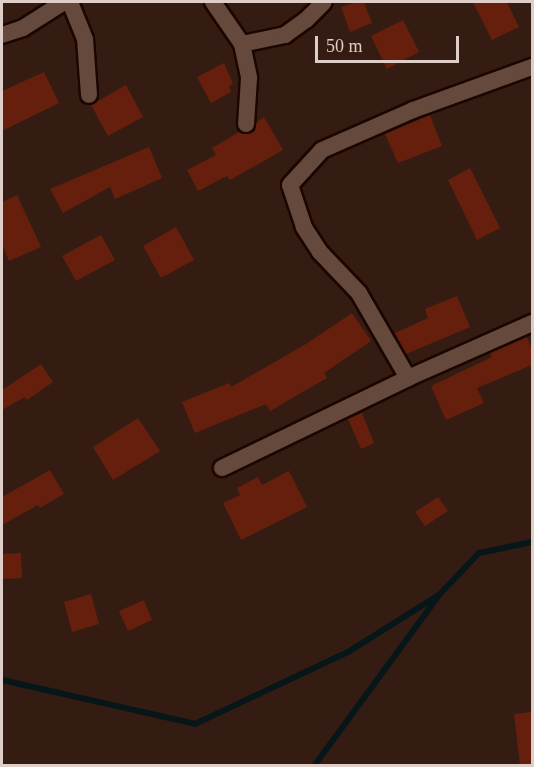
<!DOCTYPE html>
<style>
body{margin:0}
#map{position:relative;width:534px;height:767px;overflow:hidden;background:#341c12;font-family:"Times New Roman",serif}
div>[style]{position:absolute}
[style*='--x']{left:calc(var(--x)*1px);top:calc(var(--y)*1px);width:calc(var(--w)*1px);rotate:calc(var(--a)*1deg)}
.stream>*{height:6px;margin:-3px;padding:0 3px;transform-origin:3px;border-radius:3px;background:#071619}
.building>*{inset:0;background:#671f0d}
.roads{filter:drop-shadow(2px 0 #1b0601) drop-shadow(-2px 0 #1b0601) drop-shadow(0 2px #1b0601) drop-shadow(0 -2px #1b0601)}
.minor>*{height:16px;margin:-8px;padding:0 8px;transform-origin:8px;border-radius:8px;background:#65493d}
span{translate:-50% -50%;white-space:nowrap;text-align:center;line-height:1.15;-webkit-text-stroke:6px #341c12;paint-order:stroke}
.frame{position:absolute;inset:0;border:3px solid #dfcec7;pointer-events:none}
.scale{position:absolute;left:315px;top:36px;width:144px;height:27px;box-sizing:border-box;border:3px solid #dfcec7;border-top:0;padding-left:8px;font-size:18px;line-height:21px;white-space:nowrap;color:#dfcec7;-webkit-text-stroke:4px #341c12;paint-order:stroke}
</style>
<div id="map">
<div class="stream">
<div style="--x:2;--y:680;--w:198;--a:12.8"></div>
<div style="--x:195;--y:724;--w:169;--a:-25.2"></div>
<div style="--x:348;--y:652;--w:107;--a:-32.1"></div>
<div style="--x:314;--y:766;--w:212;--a:-53.8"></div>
<div style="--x:439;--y:595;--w:58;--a:-46.4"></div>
<div style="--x:479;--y:553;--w:54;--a:-11.7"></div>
</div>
<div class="building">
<div style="clip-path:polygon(357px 2px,364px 2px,372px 23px,350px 32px,341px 7px)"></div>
<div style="clip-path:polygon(473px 2px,507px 2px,519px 27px,492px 40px)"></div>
<div style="clip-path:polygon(403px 20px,419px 52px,387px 69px,371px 36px)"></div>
<div style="clip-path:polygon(224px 63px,233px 84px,229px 86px,231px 92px,211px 103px,197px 77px)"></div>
<div style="clip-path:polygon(44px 72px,59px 103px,2px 131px,2px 91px)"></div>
<div style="clip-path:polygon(126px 85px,143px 117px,108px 136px,91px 105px)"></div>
<div style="clip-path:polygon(430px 115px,442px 146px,398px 163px,385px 134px)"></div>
<div style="clip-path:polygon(264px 117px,283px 150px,230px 180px,227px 176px,198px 191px,187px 170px,216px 155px,212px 148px,239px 132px,251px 133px,257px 122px)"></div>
<div style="clip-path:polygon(149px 147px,162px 178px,115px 199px,110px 187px,63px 213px,50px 189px)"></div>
<div style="clip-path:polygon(470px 168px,500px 228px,477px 240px,448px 180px)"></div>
<div style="clip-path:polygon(17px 195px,41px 247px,9px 261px,2px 244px,2px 202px)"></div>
<div style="clip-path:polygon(176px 227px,194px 260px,161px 278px,143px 246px)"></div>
<div style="clip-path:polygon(101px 235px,115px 260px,76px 281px,62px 256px)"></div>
<div style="clip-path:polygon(457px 296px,470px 327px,406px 354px,395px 333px,428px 318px,425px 309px)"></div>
<div style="clip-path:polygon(352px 313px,371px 341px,324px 373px,327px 378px,270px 411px,266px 404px,195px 433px,182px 402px,229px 383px,231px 387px,306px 344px)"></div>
<div style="clip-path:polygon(527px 337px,532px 350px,532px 365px,477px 388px,484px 403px,446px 420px,431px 386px,492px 357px,490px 353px)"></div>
<div style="clip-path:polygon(41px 364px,53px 382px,27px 400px,25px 397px,2px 410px,2px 390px)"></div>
<div style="clip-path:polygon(362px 413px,374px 443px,361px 449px,348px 419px)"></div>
<div style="clip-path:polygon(138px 418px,160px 451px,113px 480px,93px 447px)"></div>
<div style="clip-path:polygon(50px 470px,64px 494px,40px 508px,38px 505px,2px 525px,2px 497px)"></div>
<div style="clip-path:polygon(289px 471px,307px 507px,241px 540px,223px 503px,240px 495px,237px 488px,258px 477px,262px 485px)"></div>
<div style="clip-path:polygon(438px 497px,448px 511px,425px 526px,415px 512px)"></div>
<div style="clip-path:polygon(21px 553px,22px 578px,2px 579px,2px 554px)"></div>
<div style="clip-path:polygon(91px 594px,99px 624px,72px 632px,64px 602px)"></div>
<div style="clip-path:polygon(144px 600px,152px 620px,128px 631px,119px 611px)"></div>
<div style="clip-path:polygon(532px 712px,532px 765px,520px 765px,514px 714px)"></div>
</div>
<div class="roads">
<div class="minor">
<div style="--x:70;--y:2;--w:40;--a:68"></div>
<div style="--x:85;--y:39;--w:56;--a:85.9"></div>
<div style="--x:213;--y:2;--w:51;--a:55.4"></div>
<div style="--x:242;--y:44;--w:35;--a:78"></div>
<div style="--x:249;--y:78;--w:46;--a:93.7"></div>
<div style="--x:2;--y:35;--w:22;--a:-18"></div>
<div style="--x:23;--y:28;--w:49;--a:-32.4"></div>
<div style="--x:242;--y:44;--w:44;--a:-11.8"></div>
<div style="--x:285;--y:35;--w:26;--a:-36"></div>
<div style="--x:306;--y:20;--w:25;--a:-45"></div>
<div style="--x:408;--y:378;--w:98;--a:-120"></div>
<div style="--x:359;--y:293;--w:57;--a:-133.6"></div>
<div style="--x:320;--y:252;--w:30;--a:-123"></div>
<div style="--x:304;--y:227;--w:44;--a:-108.4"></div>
<div style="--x:290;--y:185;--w:47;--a:-47.6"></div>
<div style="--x:322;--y:150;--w:99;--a:-23.7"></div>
<div style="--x:413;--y:110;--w:127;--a:-19.9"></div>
<div style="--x:222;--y:468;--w:207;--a:-25.8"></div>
<div style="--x:408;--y:378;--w:136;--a:-23.9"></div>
</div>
</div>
<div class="frame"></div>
<div class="scale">50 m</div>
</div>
